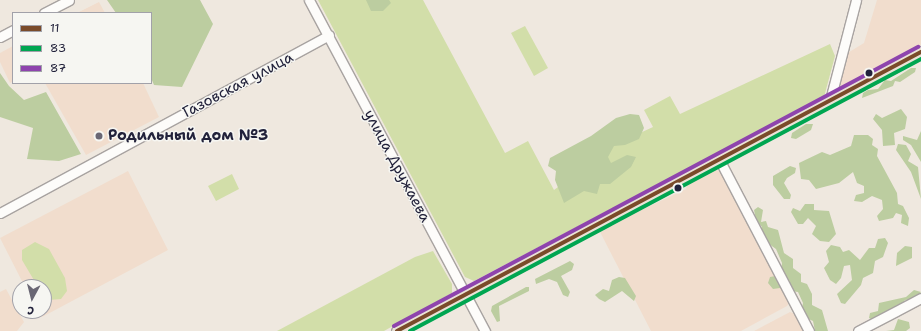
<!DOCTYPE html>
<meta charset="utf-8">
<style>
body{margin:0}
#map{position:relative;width:921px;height:331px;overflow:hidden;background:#efe8df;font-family:"Shantell Sans",sans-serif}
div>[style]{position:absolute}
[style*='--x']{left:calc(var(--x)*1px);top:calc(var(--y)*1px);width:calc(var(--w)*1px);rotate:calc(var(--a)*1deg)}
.built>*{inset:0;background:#f1ddcd}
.green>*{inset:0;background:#d2dea9}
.forest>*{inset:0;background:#bccda0}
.roads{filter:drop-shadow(1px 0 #a8a3a1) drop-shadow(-1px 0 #a8a3a1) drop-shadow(0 1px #a8a3a1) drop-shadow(0 -1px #a8a3a1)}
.minor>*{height:9px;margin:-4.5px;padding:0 4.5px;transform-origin:4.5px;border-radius:4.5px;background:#fdfcfa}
.major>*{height:11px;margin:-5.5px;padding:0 5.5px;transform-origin:5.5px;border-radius:5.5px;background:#eae3d7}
.bus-1>*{height:4px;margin:-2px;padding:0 2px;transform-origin:2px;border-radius:2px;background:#7a4b2a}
.bus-2>*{height:4px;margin:-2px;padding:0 2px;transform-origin:2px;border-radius:2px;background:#00a651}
.bus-3>*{height:4px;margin:-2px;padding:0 2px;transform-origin:2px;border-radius:2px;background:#8e44ad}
.dots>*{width:11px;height:11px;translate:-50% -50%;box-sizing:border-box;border:2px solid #f6f6f2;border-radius:50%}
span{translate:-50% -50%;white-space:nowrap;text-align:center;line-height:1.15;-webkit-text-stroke:3px #f6f6f2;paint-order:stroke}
.street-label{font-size:15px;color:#22223b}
.poi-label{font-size:15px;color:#22223b;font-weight:700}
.left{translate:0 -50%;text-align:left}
.legend{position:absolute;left:12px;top:12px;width:140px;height:72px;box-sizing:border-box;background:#f6f6f2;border:1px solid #a1a1a9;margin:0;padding:5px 7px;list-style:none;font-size:12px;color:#22223b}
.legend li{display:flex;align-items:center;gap:8px;height:20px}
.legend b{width:20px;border:1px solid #a1a1a9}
.north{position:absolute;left:12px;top:279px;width:40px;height:40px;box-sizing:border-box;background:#f6f6f2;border:1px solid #a1a1a9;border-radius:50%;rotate:187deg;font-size:11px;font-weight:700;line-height:16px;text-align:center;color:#22223b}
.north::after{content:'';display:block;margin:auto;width:14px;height:18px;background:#6a6774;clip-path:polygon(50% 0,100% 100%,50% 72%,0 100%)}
</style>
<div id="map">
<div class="built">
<div style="clip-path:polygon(877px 0,921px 0,921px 45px,840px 87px,838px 85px,846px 54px,864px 43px)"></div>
<div style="clip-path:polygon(99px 2px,105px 13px,77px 13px)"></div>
<div style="clip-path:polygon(13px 46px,13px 81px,10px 83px,0 62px,0 53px)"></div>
<div style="clip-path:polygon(45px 83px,143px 83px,159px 117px,86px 155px)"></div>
<div style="clip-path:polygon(713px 169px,721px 172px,789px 303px,787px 306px,741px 331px,651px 331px,599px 230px,686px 189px,688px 182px)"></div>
<div style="clip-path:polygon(128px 171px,168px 250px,42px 317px,39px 311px,44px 311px,44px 287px,25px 287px,0 238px)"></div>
<div style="clip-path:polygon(6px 289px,24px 322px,17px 331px,0 331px,0 292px)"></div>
<div style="clip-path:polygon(790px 312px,798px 315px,806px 331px,754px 331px)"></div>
</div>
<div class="green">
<div style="clip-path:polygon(318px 0,423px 0,505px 153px,528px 141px,554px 190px,614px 145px,653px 127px,644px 110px,670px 96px,680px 114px,830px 44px,835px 56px,824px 97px,474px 281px,465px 277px)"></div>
<div style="clip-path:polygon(525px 26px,548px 68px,534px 76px,511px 33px)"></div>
<div style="clip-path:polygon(232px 174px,239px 189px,216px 201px,208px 186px)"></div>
<div style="clip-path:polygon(35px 242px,49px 249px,65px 278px,67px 291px,61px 299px,49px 300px,44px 297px,44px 287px,38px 287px,22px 260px,22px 250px)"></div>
<div style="clip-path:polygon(433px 251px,452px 284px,452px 293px,384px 331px,277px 331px,415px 257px)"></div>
</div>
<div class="forest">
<div style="clip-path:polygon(107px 0,200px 0,213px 24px,182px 87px,154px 85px,151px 78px,151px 13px,116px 13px)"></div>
<div style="clip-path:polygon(366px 0,389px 0,391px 3px,383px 11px,371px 11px)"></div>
<div style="clip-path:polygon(911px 68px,916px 68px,915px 72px,900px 82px,895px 81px,893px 86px,862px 98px,863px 93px,868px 90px,878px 89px,885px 80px,891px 81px)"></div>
<div style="clip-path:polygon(0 73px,9px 86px,24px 100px,46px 92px,81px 154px,59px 161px,27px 159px,33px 128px,0 117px)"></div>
<div style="clip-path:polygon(901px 109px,907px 117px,905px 129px,894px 133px,895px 145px,883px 146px,882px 130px,873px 119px,876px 114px,882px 118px)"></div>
<div style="clip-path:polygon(630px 114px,639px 115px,644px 128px,639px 139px,625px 145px,614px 146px,608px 157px,611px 163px,627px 155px,636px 157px,631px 167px,610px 184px,600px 184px,597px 194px,584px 191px,564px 203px,555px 180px,556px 171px,548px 166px,550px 158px,591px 136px,616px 118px)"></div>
<div style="clip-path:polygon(806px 124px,813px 124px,811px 130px,796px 139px,791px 138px,792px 133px)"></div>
<div style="clip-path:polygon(921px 131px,921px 162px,911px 145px,903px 140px,903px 136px,917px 140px)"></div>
<div style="clip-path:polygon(854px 135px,868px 135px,873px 139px,872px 145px,878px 149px,877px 156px,897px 193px,898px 204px,903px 206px,909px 218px,908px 226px,901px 223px,902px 215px,896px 213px,893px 218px,879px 221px,877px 216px,883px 209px,882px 200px,872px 196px,862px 202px,854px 201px,856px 195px,864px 193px,864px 186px,857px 183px,853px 172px,839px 183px,816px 189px,809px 180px,801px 179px,799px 163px,822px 152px,830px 155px,851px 146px)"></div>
<div style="clip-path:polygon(898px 144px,906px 145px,911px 154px,908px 161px,918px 167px,921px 199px,911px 172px,896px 150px)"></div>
<div style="clip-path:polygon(790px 166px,796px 168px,795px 173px,787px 178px,784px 183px,791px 195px,790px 199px,784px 199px,773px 185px,773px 176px)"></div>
<div style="clip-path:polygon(805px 204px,814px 204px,814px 210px,829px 211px,836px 234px,829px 242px,820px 241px,812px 234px,816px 226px,808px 218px,803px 224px,798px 224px,791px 212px,793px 208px,800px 211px)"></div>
<div style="clip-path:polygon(758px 207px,763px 210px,761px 222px,766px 221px,768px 227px,778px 230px,784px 253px,793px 259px,793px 268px,801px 274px,801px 282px,807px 284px,812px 294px,812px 305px,822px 310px,828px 331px,815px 331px,813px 321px,804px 317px,801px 312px,803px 303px,798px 292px,791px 291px,789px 280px,782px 280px,780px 288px,773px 289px,768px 283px,770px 277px,781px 275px,782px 263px,776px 249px,762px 239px,759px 233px,762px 227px,756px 220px,754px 210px)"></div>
<div style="clip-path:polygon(885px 238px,888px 243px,883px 257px,875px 261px,873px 273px,863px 278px,861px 285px,845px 304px,841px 303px,837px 294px,852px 280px,850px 265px,844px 266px,841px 278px,836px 284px,830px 280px,824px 268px,829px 262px,826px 251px,831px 245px,840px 247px,843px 252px,849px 250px,860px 260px,869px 248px,875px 248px,878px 239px)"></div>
<div style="clip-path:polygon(905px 246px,912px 247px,912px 258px,896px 266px,897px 253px)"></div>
<div style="clip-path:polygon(570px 261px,574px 264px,572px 270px,561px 276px,570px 292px,568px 297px,563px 295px,557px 282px,549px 279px,536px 284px,535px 279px)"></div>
<div style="clip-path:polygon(619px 277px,625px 278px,636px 296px,634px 301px,622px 291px,605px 302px,599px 299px,595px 295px,603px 289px,609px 291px,612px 280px)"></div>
<div style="clip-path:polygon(526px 287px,529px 287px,529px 291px,499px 306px,500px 321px,497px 322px,491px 311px,492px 306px)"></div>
<div style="clip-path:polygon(914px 290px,921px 292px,915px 299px,905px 300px,901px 307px,875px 321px,869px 318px,870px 313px,878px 311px,879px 303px,906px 297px)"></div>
<div style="clip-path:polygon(898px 319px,909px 322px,910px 328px,906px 331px,886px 331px,894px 330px)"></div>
</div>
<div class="roads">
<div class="minor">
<div style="--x:309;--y:0;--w:375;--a:62"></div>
<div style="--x:44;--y:13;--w:28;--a:-27"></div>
<div style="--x:0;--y:37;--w:15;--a:-28"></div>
<div style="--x:830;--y:100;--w:103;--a:-75.4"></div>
<div style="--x:719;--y:159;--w:194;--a:62.4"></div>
<div style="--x:0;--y:213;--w:374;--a:-28.4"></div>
<div style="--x:858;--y:331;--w:71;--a:-27.6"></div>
</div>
<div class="major">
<div style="--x:397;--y:331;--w:594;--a:-28.03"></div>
</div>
</div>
<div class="bus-1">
<div style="--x:397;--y:331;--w:594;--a:-28.03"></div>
</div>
<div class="bus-2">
<div style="--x:410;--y:331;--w:579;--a:-28.03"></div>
</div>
<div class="bus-3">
<div style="--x:394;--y:326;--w:594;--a:-28.03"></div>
</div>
<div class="dots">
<div style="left:869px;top:73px;background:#22223b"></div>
<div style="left:99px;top:136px;background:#6a6774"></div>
<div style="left:678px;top:188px;background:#22223b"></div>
</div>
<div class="street-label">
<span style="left:238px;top:85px;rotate:-28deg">Газовская улица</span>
<span style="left:397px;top:166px;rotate:62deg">улица Дружаева</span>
</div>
<div class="poi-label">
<span class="left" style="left:108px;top:136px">Родильный дом №3</span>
</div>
<ul class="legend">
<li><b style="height:5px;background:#7a4b2a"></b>11</li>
<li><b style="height:5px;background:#00a651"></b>83</li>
<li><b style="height:5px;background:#8e44ad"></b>87</li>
</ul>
<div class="north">С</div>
</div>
